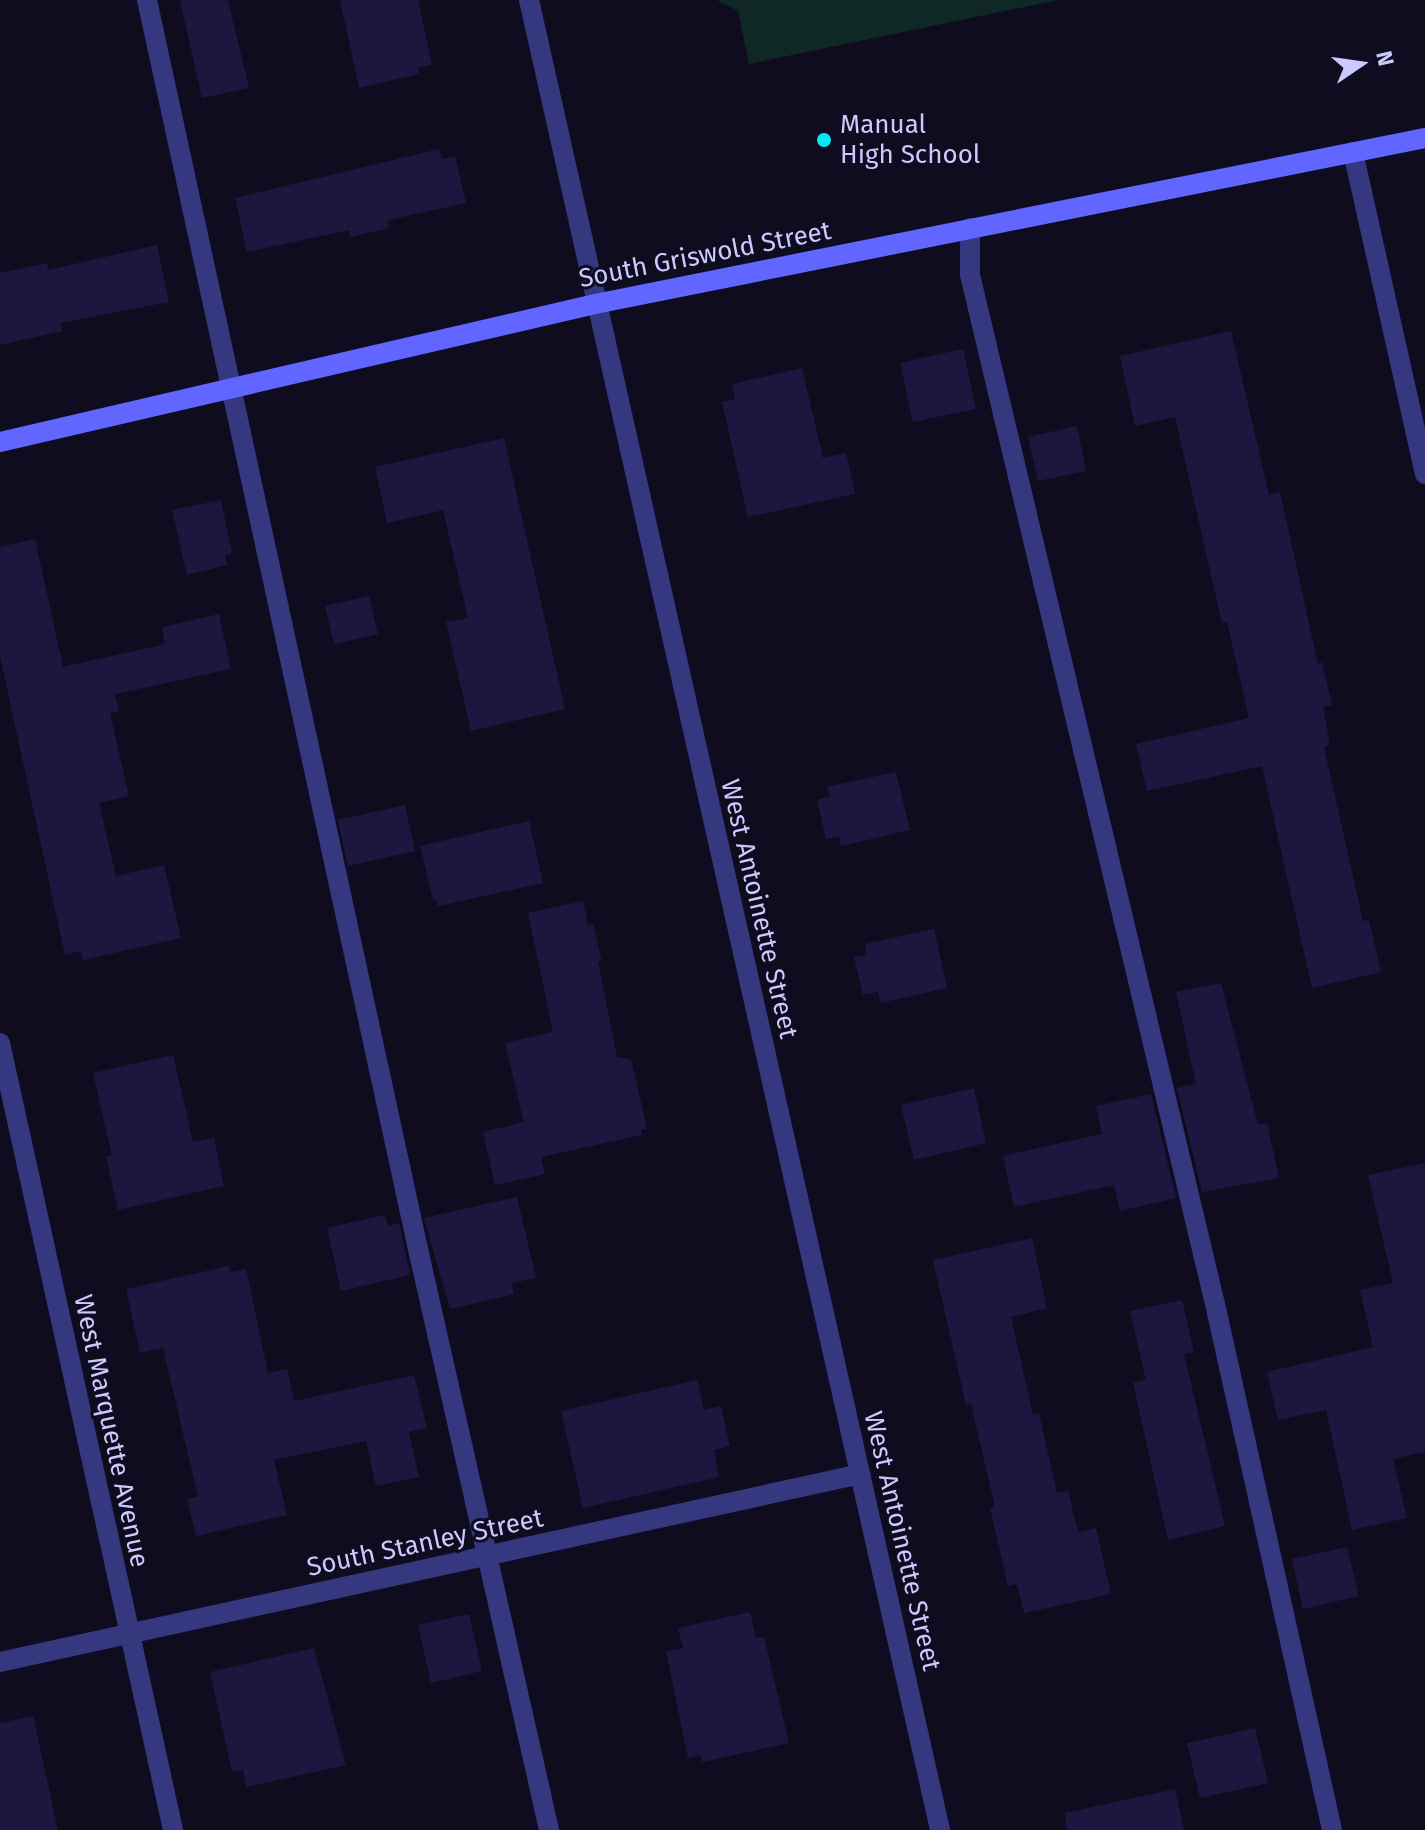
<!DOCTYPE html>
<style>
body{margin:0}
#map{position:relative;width:1425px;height:1830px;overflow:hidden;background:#0e0c1e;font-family:"Fira Sans",sans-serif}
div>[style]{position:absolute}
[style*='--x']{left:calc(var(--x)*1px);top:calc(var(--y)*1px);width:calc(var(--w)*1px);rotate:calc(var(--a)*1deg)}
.green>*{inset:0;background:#0f2826}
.building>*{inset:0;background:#1d1740}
.lane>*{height:20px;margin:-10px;padding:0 10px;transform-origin:10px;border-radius:10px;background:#35377f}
.street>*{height:20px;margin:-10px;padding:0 10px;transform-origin:10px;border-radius:10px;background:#35377f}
.secondary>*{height:20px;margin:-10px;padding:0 10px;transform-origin:10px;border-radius:10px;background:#6066ff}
.dots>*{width:22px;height:22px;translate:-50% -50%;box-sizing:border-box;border:4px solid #0e0c1e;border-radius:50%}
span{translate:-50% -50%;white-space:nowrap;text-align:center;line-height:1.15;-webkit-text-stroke:6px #0e0c1e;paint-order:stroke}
.poi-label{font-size:26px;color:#ccc9ff}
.left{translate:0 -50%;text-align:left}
.street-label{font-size:26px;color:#ccc9ff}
.north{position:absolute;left:1321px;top:24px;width:80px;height:80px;-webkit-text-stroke:6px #0e0c1e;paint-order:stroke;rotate:77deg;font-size:22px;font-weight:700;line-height:32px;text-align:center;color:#ccc9ff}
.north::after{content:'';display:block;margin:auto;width:28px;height:36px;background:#ccc9ff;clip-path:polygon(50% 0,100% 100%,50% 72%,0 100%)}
</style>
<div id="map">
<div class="green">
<div style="clip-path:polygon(717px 0,1058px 0,749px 64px,738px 11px)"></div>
</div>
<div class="building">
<div style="clip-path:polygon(180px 0,228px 0,249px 88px,202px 98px)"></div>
<div style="clip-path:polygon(340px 0,418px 0,432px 65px,418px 68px,419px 74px,359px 88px)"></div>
<div style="clip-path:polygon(439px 149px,442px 159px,455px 156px,466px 203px,388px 220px,389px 228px,350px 237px,349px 230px,247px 252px,235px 198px)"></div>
<div style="clip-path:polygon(157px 245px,169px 302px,60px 323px,62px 331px,0 345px,0 273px,47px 263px,48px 270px)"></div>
<div style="clip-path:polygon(1231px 331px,1269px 495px,1280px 492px,1318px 664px,1322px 662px,1332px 705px,1323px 707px,1330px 745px,1324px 747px,1363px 921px,1369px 920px,1381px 972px,1312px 988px,1262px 766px,1147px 791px,1136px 744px,1249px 718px,1227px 622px,1222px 623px,1175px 417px,1135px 426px,1120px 356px)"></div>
<div style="clip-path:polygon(963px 349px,976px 409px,913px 422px,900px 363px)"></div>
<div style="clip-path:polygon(802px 368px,823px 458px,846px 453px,855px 494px,748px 517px,722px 402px,735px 399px,732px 384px)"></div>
<div style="clip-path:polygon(1077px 426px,1086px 471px,1038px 481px,1028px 437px)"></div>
<div style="clip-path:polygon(504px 438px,565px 709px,471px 731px,446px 622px,468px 618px,443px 510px,387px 523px,375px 467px)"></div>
<div style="clip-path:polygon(221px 500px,232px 553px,225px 555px,227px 565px,187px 575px,172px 510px)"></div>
<div style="clip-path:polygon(35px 539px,63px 667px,165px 644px,162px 627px,219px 614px,231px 669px,115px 694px,119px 711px,110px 713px,129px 796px,99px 803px,116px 876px,164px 865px,181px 938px,83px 960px,81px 951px,65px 955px,0 656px,0 547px)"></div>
<div style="clip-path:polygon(369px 596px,378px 634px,334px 644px,325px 606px)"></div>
<div style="clip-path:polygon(896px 772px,910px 830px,841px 846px,839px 836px,826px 839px,817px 800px,830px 797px,827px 787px)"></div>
<div style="clip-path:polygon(405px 805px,415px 851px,348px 866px,338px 820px)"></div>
<div style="clip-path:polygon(529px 821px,543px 883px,438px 906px,436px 899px,433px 900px,420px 846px)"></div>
<div style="clip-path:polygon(583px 901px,588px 925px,593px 924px,602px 961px,598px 962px,617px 1057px,631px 1059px,647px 1129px,641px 1130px,642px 1135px,541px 1157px,545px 1174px,495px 1185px,483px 1132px,524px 1122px,505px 1043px,553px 1032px,528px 913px)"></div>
<div style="clip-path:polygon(934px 929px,947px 988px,881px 1003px,878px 992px,863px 995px,854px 957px,867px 955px,865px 944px)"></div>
<div style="clip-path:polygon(1221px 983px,1258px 1125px,1267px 1123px,1279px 1178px,1202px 1192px,1177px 1088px,1196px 1084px,1176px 992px)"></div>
<div style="clip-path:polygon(173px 1055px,193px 1142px,214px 1138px,224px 1186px,118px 1210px,106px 1157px,112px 1156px,93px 1073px)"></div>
<div style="clip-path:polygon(974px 1088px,986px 1143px,914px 1160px,901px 1105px)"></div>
<div style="clip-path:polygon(1151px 1094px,1176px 1198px,1120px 1211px,1114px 1185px,1014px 1207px,1003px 1156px,1102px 1134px,1096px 1106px)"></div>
<div style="clip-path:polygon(1425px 1163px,1425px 1452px,1393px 1459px,1407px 1518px,1352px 1530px,1326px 1410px,1278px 1420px,1267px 1372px,1373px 1347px,1360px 1290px,1393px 1283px,1368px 1175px)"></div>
<div style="clip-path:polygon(517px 1197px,536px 1278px,512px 1283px,514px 1294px,450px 1309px,424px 1218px)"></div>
<div style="clip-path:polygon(385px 1215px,388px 1226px,399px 1223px,410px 1275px,341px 1291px,327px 1228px)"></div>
<div style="clip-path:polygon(1032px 1238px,1047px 1308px,1011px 1317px,1033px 1415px,1039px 1413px,1057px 1493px,1068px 1491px,1078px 1532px,1096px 1528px,1111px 1594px,1024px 1613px,1017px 1584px,1008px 1586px,990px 1508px,995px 1507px,971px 1404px,966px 1405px,933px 1260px)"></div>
<div style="clip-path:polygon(229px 1266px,231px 1272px,246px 1269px,268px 1373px,287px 1369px,294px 1401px,414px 1375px,427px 1428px,409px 1432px,419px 1477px,376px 1486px,366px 1441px,274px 1460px,287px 1515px,196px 1536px,187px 1499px,198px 1497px,163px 1348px,140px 1353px,126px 1289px)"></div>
<div style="clip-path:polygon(1182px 1300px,1194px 1352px,1184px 1354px,1225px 1526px,1168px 1540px,1133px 1383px,1146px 1380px,1130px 1311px)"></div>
<div style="clip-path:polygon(697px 1380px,704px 1410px,721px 1406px,730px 1446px,714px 1450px,719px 1477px,583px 1508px,561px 1411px)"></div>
<div style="clip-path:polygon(1347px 1547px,1359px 1596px,1303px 1609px,1292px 1559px)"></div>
<div style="clip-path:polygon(750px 1612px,756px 1638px,764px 1637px,789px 1743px,702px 1762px,701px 1755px,688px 1758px,666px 1651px,683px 1648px,678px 1628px)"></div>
<div style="clip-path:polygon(469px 1614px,482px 1671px,431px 1683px,418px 1625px)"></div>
<div style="clip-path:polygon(314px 1648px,346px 1765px,246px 1787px,243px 1770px,232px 1772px,210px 1672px)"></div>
<div style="clip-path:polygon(33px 1716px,58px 1830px,0 1830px,0 1723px)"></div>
<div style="clip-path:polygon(1255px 1728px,1268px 1783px,1200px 1798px,1187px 1743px)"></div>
<div style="clip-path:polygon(1175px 1789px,1184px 1830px,1066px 1830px,1065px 1813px)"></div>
</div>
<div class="lane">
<div style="--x:147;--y:0;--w:1278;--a:77.76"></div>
<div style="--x:418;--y:1249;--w:596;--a:77.29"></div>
<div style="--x:970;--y:228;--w:47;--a:90"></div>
<div style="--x:970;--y:275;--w:1067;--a:76.61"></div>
<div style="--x:1217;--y:1313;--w:530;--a:77.46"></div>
</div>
<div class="street">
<div style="--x:529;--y:0;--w:1876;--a:77.34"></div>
<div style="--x:1353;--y:152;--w:330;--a:77.4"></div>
<div style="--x:0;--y:1043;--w:806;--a:77.6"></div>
<div style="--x:0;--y:1662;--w:881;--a:-12.32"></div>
</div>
<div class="secondary">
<div style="--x:0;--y:442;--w:611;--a:-13.06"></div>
<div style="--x:595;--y:304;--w:846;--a:-11.31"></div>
</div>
<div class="dots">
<div style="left:824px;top:140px;background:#00ebf4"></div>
</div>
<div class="poi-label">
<span class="left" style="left:840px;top:140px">Manual<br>High School</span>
</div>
<div class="street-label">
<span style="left:705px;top:255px;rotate:-11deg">South Griswold Street</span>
<span style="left:759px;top:909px;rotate:77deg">West Antoinette Street</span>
<span style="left:111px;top:1431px;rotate:78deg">West Marquette Avenue</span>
<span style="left:902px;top:1541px;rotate:77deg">West Antoinette Street</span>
<span style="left:425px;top:1543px;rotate:-12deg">South Stanley Street</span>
</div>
<div class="north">N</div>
</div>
